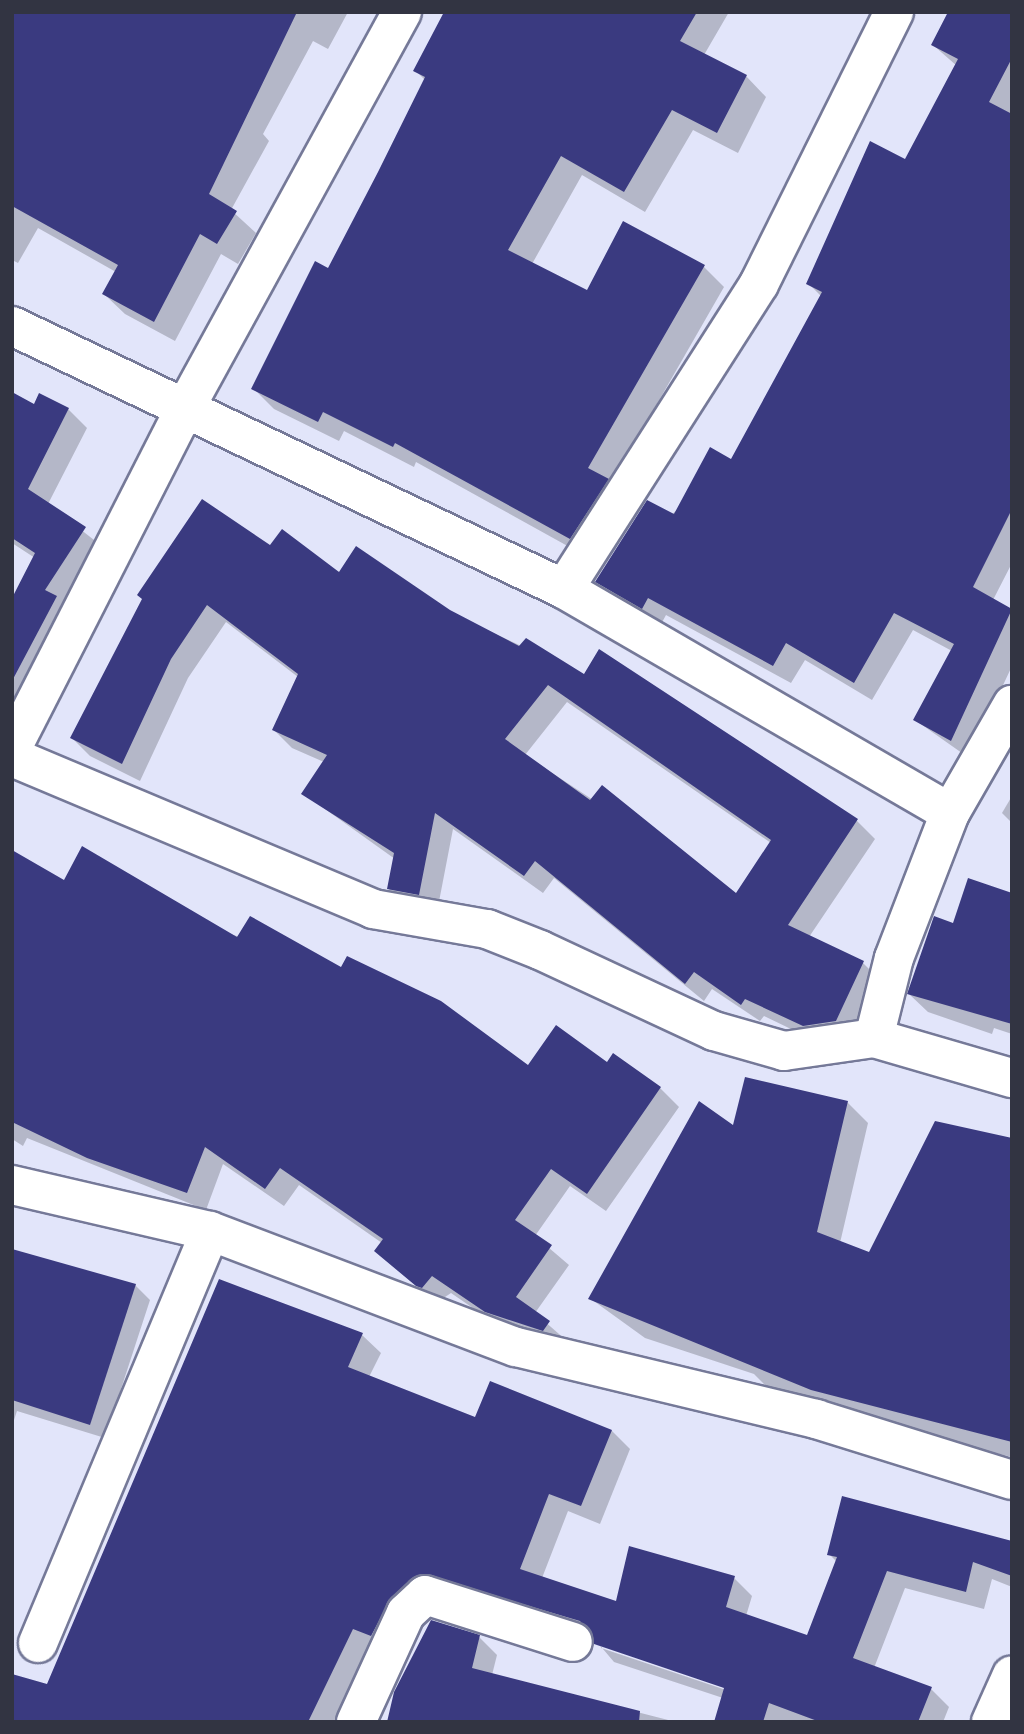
<!DOCTYPE html>
<style>
body{margin:0}
#map{position:relative;width:1024px;height:1734px;overflow:hidden;background:#e2e5fa;font-family:Helvetica,sans-serif}
div>[style]{position:absolute}
[style*='--x']{left:calc(var(--x)*1px);top:calc(var(--y)*1px);width:calc(var(--w)*1px);rotate:calc(var(--a)*1deg)}
.shadow>*{inset:0;background:#0003}
.building>*{inset:0;background:#3a3a80}
.roads{filter:drop-shadow(2px 0 #757998) drop-shadow(-2px 0 #757998) drop-shadow(0 2px #757998) drop-shadow(0 -2px #757998)}
.minor>*{height:38px;margin:-19px;padding:0 19px;transform-origin:19px;border-radius:19px;background:#fff}
span{translate:-50% -50%;white-space:nowrap;text-align:center;line-height:1.15;-webkit-text-stroke:7px #fff;paint-order:stroke}
.frame{position:absolute;inset:0;border:14px solid #323442;pointer-events:none}
</style>
<div id="map">
<div class="shadow">
<div style="clip-path:polygon(12px 12px,348px 12px,328px 49px,313px 41px,263px 134px,269px 141px,231px 210px,256px 233px,238px 264px,221px 254px,175px 341px,125px 314px,104px 294px,116px 272px,38px 228px,18px 263px,12px 260px)"></div>
<div style="clip-path:polygon(446px 12px,729px 12px,704px 55px,746px 76px,766px 97px,738px 153px,693px 130px,645px 212px,582px 175px,532px 264px,588px 292px,704px 267px,724px 287px,611px 484px,591px 559px,416px 462px,414px 467px,344px 431px,339px 441px,274px 409px,253px 388px,329px 270px,425px 80px,416px 71px)"></div>
<div style="clip-path:polygon(1012px 12px,1012px 563px,993px 600px,1012px 610px,1012px 666px,969px 758px,915px 720px,952px 651px,913px 630px,872px 700px,805px 660px,791px 683px,666px 615px,660px 626px,597px 581px,732px 461px,822px 297px,808px 283px,906px 162px,957px 66px,933px 45px)"></div>
<div style="clip-path:polygon(12px 394px,35px 406px,68px 409px,87px 428px,48px 504px,103px 547px,12px 734px,12px 602px,35px 558px,12px 543px)"></div>
<div style="clip-path:polygon(evenodd,271px 547px,449px 612px,585px 676px,600px 652px,857px 821px,875px 839px,809px 937px,863px 963px,881px 981px,854px 1039px,822px 1044px,764px 1016px,760px 1021px,712px 989px,704px 1001px,554px 878px,543px 893px,453px 829px,437px 912px,407px 907px,389px 889px,395px 859px,304px 794px,324px 762px,292px 748px,274px 730px,298px 677px,226px 622px,188px 678px,140px 781px,90px 756px,72px 738px,143px 599px,271px 547px,567px 702px,771px 843px,737px 895px,525px 755px,567px 702px)"></div>
<div style="clip-path:polygon(1012px 796px,1012px 823px,1002px 813px)"></div>
<div style="clip-path:polygon(12px 852px,64px 882px,342px 969px,529px 1067px,608px 1064px,613px 1056px,660px 1088px,679px 1107px,606px 1211px,570px 1186px,535px 1236px,569px 1265px,535px 1313px,567px 1341px,505px 1330px,451px 1293px,436px 1303px,376px 1251px,382px 1243px,299px 1185px,284px 1206px,223px 1164px,206px 1210px,27px 1138px,23px 1146px,12px 1139px)"></div>
<div style="clip-path:polygon(1012px 895px,1012px 1034px,994px 1028px,992px 1034px,928px 1012px,909px 994px,954px 925px)"></div>
<div style="clip-path:polygon(847px 1102px,868px 1123px,840px 1243px,870px 1255px,1012px 1142px,1012px 1457px,911px 1433px,765px 1385px,754px 1374px,645px 1338px,591px 1299px,735px 1128px)"></div>
<div style="clip-path:polygon(12px 1251px,135px 1285px,150px 1300px,105px 1438px,17px 1411px,12px 1426px)"></div>
<div style="clip-path:polygon(evenodd,220px 1281px,362px 1335px,381px 1353px,369px 1377px,476px 1419px,612px 1431px,630px 1449px,600px 1524px,568px 1511px,542px 1578px,617px 1604px,734px 1578px,752px 1596px,746px 1616px,808px 1637px,837px 1562px,829px 1554px,1012px 1543px,1012px 1587px,992px 1579px,984px 1609px,905px 1588px,874px 1668px,931px 1689px,949px 1707px,943px 1722px,716px 1722px,723px 1698px,614px 1662px,592px 1636px,440px 1591px,372px 1646px,335px 1722px,12px 1722px,48px 1686px,220px 1281px,601px 1644px,733px 1689px,732px 1692px,601px 1648px,601px 1644px)"></div>
<div style="clip-path:polygon(479px 1637px,497px 1655px,492px 1675px,676px 1722px,388px 1722px)"></div>
</div>
<div class="building">
<div style="clip-path:polygon(12px 12px,297px 12px,209px 194px,237px 211px,217px 244px,200px 234px,154px 322px,102px 294px,118px 265px,12px 206px)"></div>
<div style="clip-path:polygon(444px 12px,697px 12px,680px 41px,747px 75px,717px 133px,672px 110px,624px 192px,561px 156px,508px 250px,587px 290px,623px 221px,705px 265px,588px 468px,609px 479px,570px 539px,395px 443px,393px 447px,323px 412px,318px 422px,251px 389px,315px 261px,328px 268px,378px 172px,425px 77px,413px 71px)"></div>
<div style="clip-path:polygon(948px 12px,1012px 12px,1012px 58px,989px 102px,1012px 114px,1012px 509px,973px 587px,1012px 609px,951px 741px,913px 720px,954px 644px,894px 613px,854px 683px,786px 643px,773px 666px,648px 598px,642px 609px,595px 582px,647px 500px,674px 514px,710px 447px,731px 459px,822px 292px,806px 284px,870px 141px,905px 159px,958px 59px,931px 45px)"></div>
<div style="clip-path:polygon(12px 392px,34px 404px,39px 393px,69px 408px,28px 489px,86px 527px,45px 590px,57px 596px,12px 681px,12px 598px,35px 553px,12px 538px)"></div>
<div style="clip-path:polygon(evenodd,202px 499px,270px 545px,282px 529px,339px 572px,356px 546px,450px 610px,519px 646px,526px 638px,584px 674px,599px 649px,858px 819px,788px 925px,864px 961px,836px 1021px,803px 1026px,745px 999px,741px 1005px,694px 972px,685px 984px,535px 861px,524px 876px,435px 813px,419px 895px,387px 889px,394px 853px,301px 794px,327px 755px,272px 730px,298px 674px,207px 605px,171px 659px,122px 764px,70px 738px,142px 599px,137px 595px,202px 499px,548px 685px,771px 840px,736px 893px,602px 785px,590px 800px,505px 739px,548px 685px)"></div>
<div style="clip-path:polygon(82px 846px,237px 937px,250px 916px,341px 967px,347px 956px,441px 1001px,528px 1065px,556px 1025px,607px 1062px,613px 1053px,661px 1087px,587px 1194px,551px 1169px,515px 1220px,552px 1245px,516px 1297px,550px 1321px,543px 1331px,485px 1312px,432px 1276px,422px 1288px,416px 1286px,374px 1251px,383px 1239px,280px 1168px,265px 1189px,205px 1147px,187px 1193px,87px 1158px,12px 1122px,12px 850px,64px 880px)"></div>
<div style="clip-path:polygon(968px 878px,1012px 893px,1012px 1024px,907px 994px,934px 916px,953px 923px)"></div>
<div style="clip-path:polygon(745px 1077px,848px 1101px,817px 1232px,869px 1252px,935px 1121px,1012px 1138px,1012px 1442px,811px 1390px,588px 1299px,699px 1101px,733px 1125px)"></div>
<div style="clip-path:polygon(12px 1249px,136px 1284px,90px 1425px,12px 1400px)"></div>
<div style="clip-path:polygon(219px 1279px,363px 1333px,348px 1367px,475px 1417px,490px 1381px,612px 1430px,581px 1506px,549px 1494px,520px 1569px,616px 1601px,629px 1546px,735px 1576px,726px 1607px,807px 1635px,837px 1557px,827px 1555px,842px 1496px,1012px 1541px,1012px 1576px,973px 1562px,966px 1592px,887px 1571px,853px 1658px,932px 1687px,918px 1722px,820px 1722px,769px 1703px,763px 1722px,714px 1722px,724px 1688px,594px 1644px,580px 1621px,421px 1574px,391px 1598px,371px 1636px,353px 1629px,308px 1722px,12px 1722px,12px 1674px,47px 1684px)"></div>
<div style="clip-path:polygon(431px 1620px,480px 1635px,472px 1668px,640px 1711px,639px 1722px,387px 1722px,394px 1692px)"></div>
</div>
<div class="roads">
<div class="minor">
<div style="--x:12;--y:326;--w:611;--a:25.48"></div>
<div style="--x:564;--y:589;--w:446;--a:30.1"></div>
<div style="--x:564;--y:589;--w:362;--a:-57.4"></div>
<div style="--x:759;--y:284;--w:304;--a:-63.6"></div>
<div style="--x:12;--y:748;--w:377;--a:-63"></div>
<div style="--x:183;--y:412;--w:456;--a:-61.3"></div>
<div style="--x:12;--y:757;--w:392;--a:22.8"></div>
<div style="--x:373;--y:909;--w:116;--a:10"></div>
<div style="--x:487;--y:929;--w:57;--a:21.6"></div>
<div style="--x:540;--y:950;--w:192;--a:25"></div>
<div style="--x:714;--y:1031;--w:73;--a:15.9"></div>
<div style="--x:784;--y:1051;--w:91;--a:-8.2"></div>
<div style="--x:874;--y:1038;--w:144;--a:16.2"></div>
<div style="--x:874;--y:1038;--w:82;--a:-76"></div>
<div style="--x:894;--y:958;--w:155;--a:-68.9"></div>
<div style="--x:950;--y:813;--w:125;--a:-60.1"></div>
<div style="--x:12;--y:1185;--w:203;--a:13.1"></div>
<div style="--x:210;--y:1231;--w:327;--a:20.8"></div>
<div style="--x:516;--y:1347;--w:309;--a:13.5"></div>
<div style="--x:816;--y:1419;--w:205;--a:17.3"></div>
<div style="--x:38;--y:1643;--w:446;--a:-67.3"></div>
<div style="--x:356;--y:1722;--w:120;--a:-65.4"></div>
<div style="--x:406;--y:1613;--w:26;--a:-43"></div>
<div style="--x:425;--y:1595;--w:155;--a:17.6"></div>
<div style="--x:991;--y:1722;--w:51;--a:-65.9"></div>
</div>
</div>
<div class="frame"></div>
</div>
